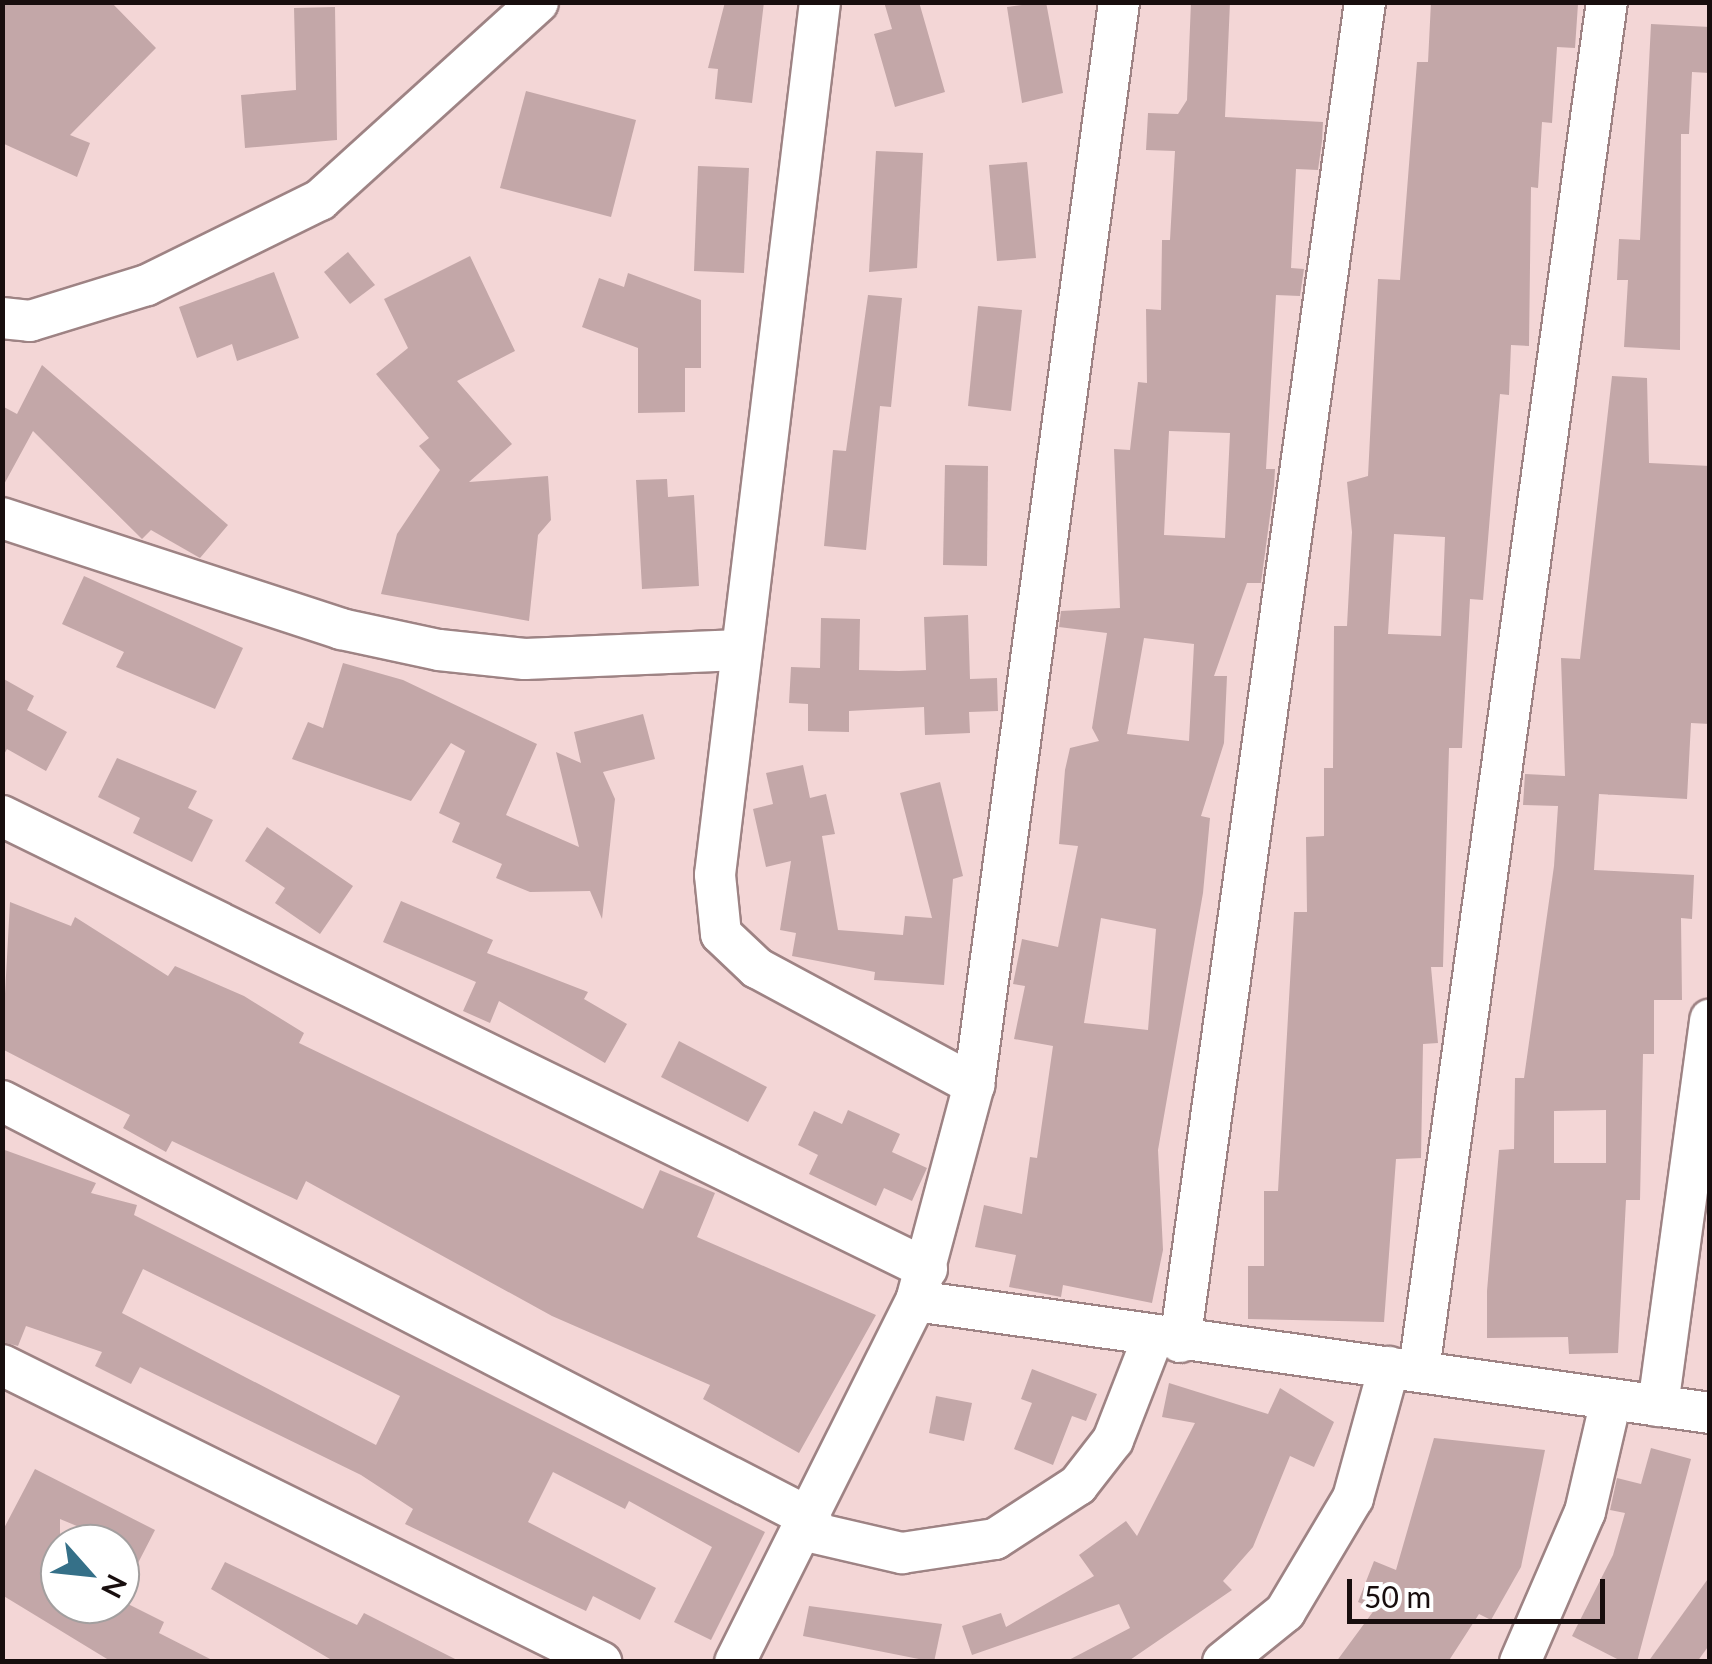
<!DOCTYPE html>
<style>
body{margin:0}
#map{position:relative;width:1712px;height:1664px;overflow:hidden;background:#f3d6d6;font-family:Lato,sans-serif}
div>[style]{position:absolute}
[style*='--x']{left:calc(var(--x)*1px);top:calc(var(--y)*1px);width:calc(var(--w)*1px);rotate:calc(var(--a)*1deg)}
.building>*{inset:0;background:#c3a7a8}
.roads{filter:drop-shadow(2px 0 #9e8384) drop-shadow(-2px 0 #9e8384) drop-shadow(0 2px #9e8384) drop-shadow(0 -2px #9e8384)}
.minor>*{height:40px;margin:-20px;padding:0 20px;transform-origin:20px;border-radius:20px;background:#fff}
span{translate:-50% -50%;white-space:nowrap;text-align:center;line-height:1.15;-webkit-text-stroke:8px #fff;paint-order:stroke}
.frame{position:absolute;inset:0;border:5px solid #180e0e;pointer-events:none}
.north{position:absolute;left:40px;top:1524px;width:100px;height:100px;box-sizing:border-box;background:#fff;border:2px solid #a39f9f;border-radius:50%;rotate:117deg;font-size:28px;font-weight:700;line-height:40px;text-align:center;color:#180e0e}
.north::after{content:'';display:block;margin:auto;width:35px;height:45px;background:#357088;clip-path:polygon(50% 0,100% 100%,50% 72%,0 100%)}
.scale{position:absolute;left:1347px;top:1579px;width:258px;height:45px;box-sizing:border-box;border:5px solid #180e0e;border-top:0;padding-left:12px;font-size:30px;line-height:35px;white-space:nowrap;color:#180e0e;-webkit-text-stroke:8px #fff;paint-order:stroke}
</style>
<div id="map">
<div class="building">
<div style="clip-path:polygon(2px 2px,111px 2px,156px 48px,70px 135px,90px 143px,77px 177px,2px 143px)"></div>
<div style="clip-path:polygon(725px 2px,764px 2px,752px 103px,715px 99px,718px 69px,708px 68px)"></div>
<div style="clip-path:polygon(884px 2px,919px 2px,945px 92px,895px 107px,874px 34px,892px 29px)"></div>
<div style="clip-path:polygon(1046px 2px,1063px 93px,1022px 103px,1007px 7px)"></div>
<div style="clip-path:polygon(evenodd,1191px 2px,1230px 2px,1225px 117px,1323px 122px,1322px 141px,1318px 170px,1296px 169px,1291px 268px,1304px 269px,1300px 296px,1276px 295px,1266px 469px,1275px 469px,1274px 486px,1261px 583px,1247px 583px,1214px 676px,1227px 676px,1224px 743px,1201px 816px,1210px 818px,1203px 893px,1158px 1150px,1163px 1250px,1152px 1303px,1063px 1285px,1061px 1297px,1009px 1287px,1016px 1255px,975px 1247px,984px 1205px,1022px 1214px,1030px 1157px,1037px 1158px,1053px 1046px,1014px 1039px,1025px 986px,1013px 984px,1022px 939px,1058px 947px,1078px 846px,1059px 844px,1065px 770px,1070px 748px,1099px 741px,1092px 728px,1107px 633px,1059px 627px,1061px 611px,1120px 608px,1114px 449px,1130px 450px,1138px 382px,1147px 383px,1146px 309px,1161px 310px,1162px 240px,1170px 240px,1175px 151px,1146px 150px,1148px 113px,1178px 114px,1187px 100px,1191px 2px,1169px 431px,1230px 433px,1225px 538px,1164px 535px,1169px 431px,1191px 2px,1144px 638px,1194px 644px,1189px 741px,1127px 734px,1144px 638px,1191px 2px,1101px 918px,1156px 929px,1148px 1030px,1084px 1023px,1101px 918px)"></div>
<div style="clip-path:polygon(evenodd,1431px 2px,1578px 4px,1575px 48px,1557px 47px,1552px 123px,1542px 122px,1538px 188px,1531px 187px,1529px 346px,1511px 345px,1509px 395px,1500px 394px,1483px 600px,1470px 599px,1462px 748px,1449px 748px,1443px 967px,1431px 967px,1438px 1043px,1423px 1044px,1421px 1158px,1396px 1159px,1384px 1322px,1248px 1319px,1248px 1266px,1264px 1266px,1264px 1191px,1278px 1191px,1294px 912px,1307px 912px,1306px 837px,1324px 836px,1324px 768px,1333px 768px,1334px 626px,1347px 626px,1352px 532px,1347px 482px,1368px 476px,1378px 279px,1400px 280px,1417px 62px,1428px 62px,1431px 2px,1394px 534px,1445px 537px,1441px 636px,1388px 634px,1394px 534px)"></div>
<div style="clip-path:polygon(335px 7px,337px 140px,245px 148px,241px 95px,296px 90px,294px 8px)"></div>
<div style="clip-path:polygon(1651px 24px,1710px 27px,1710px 73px,1692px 72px,1689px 134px,1681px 134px,1680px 350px,1624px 347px,1628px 280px,1617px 280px,1619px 239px,1640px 240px)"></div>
<div style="clip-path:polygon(526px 91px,636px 120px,611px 217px,500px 188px)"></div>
<div style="clip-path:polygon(876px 151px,923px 153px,917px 268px,869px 272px)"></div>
<div style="clip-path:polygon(1027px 162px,1036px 258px,997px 261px,989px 165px)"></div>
<div style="clip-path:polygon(698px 166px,749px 168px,744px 273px,694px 271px)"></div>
<div style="clip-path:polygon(348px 252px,375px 285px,350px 304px,324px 272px)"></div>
<div style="clip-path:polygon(470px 256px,515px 351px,457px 381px,512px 444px,469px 482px,548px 476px,551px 520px,538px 535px,529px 621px,381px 594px,397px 534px,440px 470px,419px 446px,429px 438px,376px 374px,408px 348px,384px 299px)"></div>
<div style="clip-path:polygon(274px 272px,299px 338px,237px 361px,232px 344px,197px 358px,179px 307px)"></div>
<div style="clip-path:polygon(628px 273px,701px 300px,701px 368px,685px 368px,685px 412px,638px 413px,638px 348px,582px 327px,599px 278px,624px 287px)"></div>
<div style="clip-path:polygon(868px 295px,902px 298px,891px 407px,880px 406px,866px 550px,824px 546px,833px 450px,846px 451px)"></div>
<div style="clip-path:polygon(978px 306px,1022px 310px,1011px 411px,968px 406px)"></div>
<div style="clip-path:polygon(42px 365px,228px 525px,200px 558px,151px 530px,142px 539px,33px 431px,2px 488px,2px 406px,17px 414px)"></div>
<div style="clip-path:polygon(evenodd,1612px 376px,1647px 378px,1649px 463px,1710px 466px,1710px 724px,1691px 723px,1687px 799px,1599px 794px,1594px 870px,1694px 875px,1692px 919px,1681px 918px,1682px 1000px,1654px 1000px,1654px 1054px,1643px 1054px,1640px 1200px,1626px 1200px,1618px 1353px,1569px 1354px,1568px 1337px,1487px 1338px,1487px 1291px,1499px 1150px,1514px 1149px,1515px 1078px,1524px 1078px,1554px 866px,1558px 806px,1523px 805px,1525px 774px,1565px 776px,1561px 658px,1580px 659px,1612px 376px,1606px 1110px,1606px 1163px,1554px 1163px,1554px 1111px,1606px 1110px)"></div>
<div style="clip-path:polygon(945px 465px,988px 466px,987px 566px,943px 565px)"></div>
<div style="clip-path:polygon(667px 479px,668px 497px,694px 495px,699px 586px,642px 589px,636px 480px)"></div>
<div style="clip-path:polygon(84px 576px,243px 648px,215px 709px,116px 667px,124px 652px,62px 624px)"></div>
<div style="clip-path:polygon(968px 615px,970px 679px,997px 678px,998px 711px,969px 712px,970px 733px,925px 735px,924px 707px,849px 711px,849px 732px,808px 731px,808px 704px,789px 703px,791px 667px,820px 668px,821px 618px,860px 619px,859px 670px,899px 671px,926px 670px,924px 617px)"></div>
<div style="clip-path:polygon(343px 663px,403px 680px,537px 744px,506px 815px,579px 847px,556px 752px,581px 763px,574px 732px,643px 714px,655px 759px,603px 772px,615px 799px,602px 919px,590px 891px,530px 892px,496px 878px,502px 864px,452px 842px,460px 823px,439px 813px,465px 751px,451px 743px,411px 801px,292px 759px,308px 722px,323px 728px)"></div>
<div style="clip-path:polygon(2px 678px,34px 696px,27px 710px,67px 732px,46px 771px,7px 749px,2px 758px)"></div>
<div style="clip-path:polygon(117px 758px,197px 791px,188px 808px,213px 820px,192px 862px,133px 833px,140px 818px,98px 797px)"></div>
<div style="clip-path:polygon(803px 765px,810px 798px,826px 794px,835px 834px,822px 836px,838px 930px,903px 935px,905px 916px,932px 918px,900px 793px,940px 782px,963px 876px,953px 879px,944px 985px,874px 980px,875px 972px,792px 956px,796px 933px,780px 930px,791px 861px,766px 867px,753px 809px,773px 804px,766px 773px)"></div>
<div style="clip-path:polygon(267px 827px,353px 886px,320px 934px,275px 903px,285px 888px,245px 861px)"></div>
<div style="clip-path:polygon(401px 901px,493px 940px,487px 953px,588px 992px,584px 999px,627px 1024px,605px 1063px,499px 1001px,490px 1023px,463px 1011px,476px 982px,383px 942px)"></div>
<div style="clip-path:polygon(10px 902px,71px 926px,75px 917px,168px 976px,175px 966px,244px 996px,304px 1033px,299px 1043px,643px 1209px,660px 1170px,715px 1193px,697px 1237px,876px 1315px,799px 1453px,703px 1399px,710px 1385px,552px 1316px,306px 1181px,297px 1200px,172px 1141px,166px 1152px,123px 1128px,130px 1115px,2px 1049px)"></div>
<div style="clip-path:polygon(679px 1041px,767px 1087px,748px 1122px,661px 1077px)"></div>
<div style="clip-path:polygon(848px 1110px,900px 1134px,892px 1152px,927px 1168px,912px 1201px,884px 1188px,876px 1206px,809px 1174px,818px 1155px,798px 1145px,814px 1111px,842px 1124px)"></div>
<div style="clip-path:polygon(evenodd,2px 1149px,96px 1183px,91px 1193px,137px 1205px,134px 1215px,765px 1532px,711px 1640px,674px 1622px,712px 1547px,629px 1501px,625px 1509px,553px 1472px,528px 1522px,656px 1588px,640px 1620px,593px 1596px,586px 1611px,405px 1524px,413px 1509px,361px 1475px,140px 1367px,131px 1384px,95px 1366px,102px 1352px,26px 1326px,18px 1346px,2px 1342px,2px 1149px,143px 1269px,400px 1396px,376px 1445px,122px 1313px,143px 1269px)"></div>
<div style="clip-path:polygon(1032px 1369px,1097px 1394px,1086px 1421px,1072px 1416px,1053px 1465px,1014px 1449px,1032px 1403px,1021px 1399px)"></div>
<div style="clip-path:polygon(1169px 1383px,1268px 1414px,1280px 1388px,1334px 1422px,1314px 1467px,1290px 1456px,1253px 1547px,1223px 1581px,1232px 1590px,1127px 1662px,1065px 1662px,1130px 1628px,1119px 1604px,972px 1655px,962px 1626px,1001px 1613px,1006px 1627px,1094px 1576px,1079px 1555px,1126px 1521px,1137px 1536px,1195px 1423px,1162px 1417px)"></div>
<div style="clip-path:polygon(936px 1396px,972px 1403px,964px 1441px,929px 1433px)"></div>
<div style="clip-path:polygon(1434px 1438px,1545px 1450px,1521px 1567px,1491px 1620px,1479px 1614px,1448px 1662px,1336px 1662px,1375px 1609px,1358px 1602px,1374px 1561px,1396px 1570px)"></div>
<div style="clip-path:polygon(1651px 1448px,1691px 1459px,1637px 1662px,1623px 1662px,1572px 1636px,1613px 1555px,1625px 1513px,1610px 1510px,1617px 1478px,1641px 1484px)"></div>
<div style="clip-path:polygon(35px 1469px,155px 1530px,120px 1598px,120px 1544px,60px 1519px,60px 1604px,128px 1604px,164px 1622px,159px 1633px,216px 1662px,112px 1662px,2px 1595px,2px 1532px)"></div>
<div style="clip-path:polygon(225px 1562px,357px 1625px,364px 1613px,461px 1662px,335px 1662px,211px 1589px)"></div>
<div style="clip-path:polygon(1710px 1576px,1710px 1644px,1697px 1662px,1648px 1662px)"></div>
<div style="clip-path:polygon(809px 1606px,942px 1624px,934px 1662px,803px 1636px)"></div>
</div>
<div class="roads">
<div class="minor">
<div style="--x:820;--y:2;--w:879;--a:96.86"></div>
<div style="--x:715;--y:875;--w:59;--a:84.2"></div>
<div style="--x:721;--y:934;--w:50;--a:43.4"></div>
<div style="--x:757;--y:968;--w:247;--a:28.3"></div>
<div style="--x:2;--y:318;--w:28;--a:6"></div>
<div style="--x:30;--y:321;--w:122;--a:-17.1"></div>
<div style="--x:147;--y:285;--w:193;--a:-26.2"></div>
<div style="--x:320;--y:200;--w:294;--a:-42.2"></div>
<div style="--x:2;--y:518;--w:357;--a:18.1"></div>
<div style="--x:341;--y:629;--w:100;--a:12.1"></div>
<div style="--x:439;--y:650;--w:86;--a:6"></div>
<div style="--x:525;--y:659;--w:215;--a:-2.4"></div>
<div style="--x:2;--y:816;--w:1030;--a:26.09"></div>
<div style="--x:2;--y:1101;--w:911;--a:27.3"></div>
<div style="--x:916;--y:1301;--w:802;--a:8.03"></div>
<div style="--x:1180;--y:1342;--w:1353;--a:-82.14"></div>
<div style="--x:2;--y:1365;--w:669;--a:26.37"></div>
<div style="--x:1419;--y:1370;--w:1381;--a:-82.18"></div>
<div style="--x:1658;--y:1406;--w:390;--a:-82.3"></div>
<div style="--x:802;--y:1530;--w:103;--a:13"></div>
<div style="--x:902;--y:1553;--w:94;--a:-8.6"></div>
<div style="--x:995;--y:1539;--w:99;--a:-33"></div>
<div style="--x:1078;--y:1485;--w:57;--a:-52.1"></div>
<div style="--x:1113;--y:1440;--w:107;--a:-68.7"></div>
<div style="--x:735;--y:1662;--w:404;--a:-63.4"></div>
<div style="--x:916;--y:1301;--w:224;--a:-75"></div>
<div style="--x:974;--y:1085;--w:1093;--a:-82.37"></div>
<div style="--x:1223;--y:1662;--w:80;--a:-38.9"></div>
<div style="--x:1285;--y:1612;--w:133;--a:-59.2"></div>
<div style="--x:1353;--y:1498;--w:136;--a:-74.6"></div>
<div style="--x:1520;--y:1662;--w:163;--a:-66.6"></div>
<div style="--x:1585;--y:1512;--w:115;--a:-76.9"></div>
</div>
</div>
<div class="frame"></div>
<div class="north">N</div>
<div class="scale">50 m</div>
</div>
